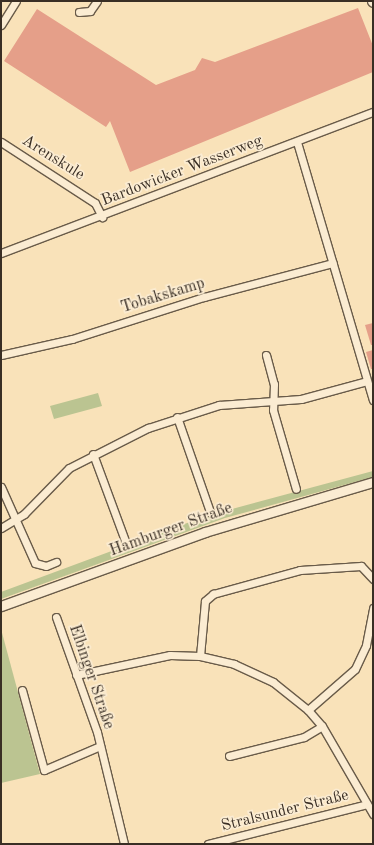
<!DOCTYPE html>
<meta charset="utf-8">
<style>
body{margin:0}
#map{position:relative;width:374px;height:845px;overflow:hidden;background:#f9e2b9;font-family:"Old Standard TT",serif}
div>[style]{position:absolute}
[style*='--x']{left:calc(var(--x)*1px);top:calc(var(--y)*1px);width:calc(var(--w)*1px);rotate:calc(var(--a)*1deg)}
.green>*{inset:0;background:#bbc491}
.building>*{inset:0;background:#e59f89}
.roads{filter:drop-shadow(1px 0 #695b49) drop-shadow(-1px 0 #695b49) drop-shadow(0 1px #695b49) drop-shadow(0 -1px #695b49)}
.street>*{height:7px;margin:-3.5px;padding:0 3.5px;transform-origin:3.5px;border-radius:3.5px;background:#fbecd2}
.secondary>*{height:9px;margin:-4.5px;padding:0 4.5px;transform-origin:4.5px;border-radius:4.5px;background:#fbecd2}
span{translate:-50% -50%;white-space:nowrap;text-align:center;line-height:1.15;-webkit-text-stroke:3.5px #fbecd2;paint-order:stroke}
.street-label{font-size:16px;color:#392e24}
.frame{position:absolute;inset:0;border:2px solid #392e24;pointer-events:none}
</style>
<div id="map">
<div class="green">
<div style="clip-path:polygon(98px 393px,102px 406px,54px 419px,50px 406px)"></div>
<div style="clip-path:polygon(373px 471px,373px 477px,225px 518px,1px 599px,1px 592px,206px 516px)"></div>
<div style="clip-path:polygon(1px 629px,40px 774px,1px 783px)"></div>
</div>
<div class="building">
<div style="clip-path:polygon(358px 8px,373px 46px,373px 72px,130px 172px,110px 121px,106px 127px,4px 61px,37px 9px,156px 85px,195px 70px,202px 58px,215px 62px)"></div>
<div style="clip-path:polygon(373px 323px,373px 345px,371px 345px,365px 325px)"></div>
<div style="clip-path:polygon(373px 350px,373px 369px,371px 369px,366px 352px)"></div>
</div>
<div class="roads">
<div class="street">
<div style="--x:79;--y:12;--w:11;--a:-5"></div>
<div style="--x:90;--y:11;--w:12;--a:-55"></div>
<div style="--x:1;--y:25;--w:28;--a:-58"></div>
<div style="--x:1;--y:142;--w:112;--a:33"></div>
<div style="--x:95;--y:203;--w:16;--a:63"></div>
<div style="--x:297;--y:142;--w:269;--a:73.6"></div>
<div style="--x:1;--y:253;--w:398;--a:-20.8"></div>
<div style="--x:1;--y:355;--w:73;--a:-12.7"></div>
<div style="--x:72;--y:339;--w:139;--a:-17.7"></div>
<div style="--x:204;--y:297;--w:133;--a:-14.8"></div>
<div style="--x:266;--y:355;--w:30;--a:75"></div>
<div style="--x:274;--y:384;--w:26;--a:92"></div>
<div style="--x:273;--y:410;--w:82;--a:73.8"></div>
<div style="--x:177;--y:417;--w:101;--a:70.8"></div>
<div style="--x:93;--y:454;--w:95;--a:69.7"></div>
<div style="--x:1;--y:487;--w:83;--a:65.9"></div>
<div style="--x:35;--y:563;--w:11;--a:15"></div>
<div style="--x:46;--y:566;--w:11;--a:-22"></div>
<div style="--x:1;--y:528;--w:27;--a:-31"></div>
<div style="--x:24;--y:514;--w:64;--a:-45.6"></div>
<div style="--x:69;--y:468;--w:89;--a:-26.9"></div>
<div style="--x:148;--y:428;--w:75;--a:-17.9"></div>
<div style="--x:219;--y:405;--w:82;--a:-4.2"></div>
<div style="--x:301;--y:399;--w:68;--a:-15.3"></div>
<div style="--x:56;--y:617;--w:122;--a:70.4"></div>
<div style="--x:97;--y:732;--w:115;--a:76.4"></div>
<div style="--x:200;--y:656;--w:55;--a:-84.8"></div>
<div style="--x:205;--y:601;--w:11;--a:-41"></div>
<div style="--x:213;--y:594;--w:90;--a:-15.4"></div>
<div style="--x:300;--y:570;--w:61;--a:-3.8"></div>
<div style="--x:361;--y:566;--w:18;--a:47"></div>
<div style="--x:76;--y:675;--w:96;--a:-12"></div>
<div style="--x:170;--y:655;--w:30;--a:2"></div>
<div style="--x:200;--y:656;--w:35;--a:13"></div>
<div style="--x:234;--y:664;--w:43;--a:24.8"></div>
<div style="--x:273;--y:682;--w:45;--a:38.7"></div>
<div style="--x:308;--y:710;--w:21;--a:49"></div>
<div style="--x:322;--y:726;--w:102;--a:59.9"></div>
<div style="--x:22;--y:690;--w:83;--a:74.6"></div>
<div style="--x:44;--y:770;--w:61;--a:-23.2"></div>
<div style="--x:308;--y:710;--w:62;--a:-41.1"></div>
<div style="--x:355;--y:669;--w:26;--a:-65"></div>
<div style="--x:366;--y:645;--w:38;--a:-79"></div>
<div style="--x:229;--y:756;--w:77;--a:-14.2"></div>
<div style="--x:304;--y:737;--w:21;--a:-31"></div>
<div style="--x:208;--y:844;--w:164;--a:-14.1"></div>
</div>
<div class="secondary">
<div style="--x:372;--y:1;--w:1;--a:45"></div>
<div style="--x:1;--y:606;--w:217;--a:-19.9"></div>
<div style="--x:205;--y:532;--w:175;--a:-16.6"></div>
</div>
</div>
<div class="street-label">
<span style="left:53px;top:158px;rotate:32deg">Arenskule</span>
<span style="left:182px;top:171px;rotate:-21deg">Bardowicker Wasserweg</span>
<span style="left:163px;top:296px;rotate:-17deg">Tobakskamp</span>
<span style="left:171px;top:530px;rotate:-20deg">Hamburger Straße</span>
<span style="left:91px;top:677px;rotate:71deg">Elbinger Straße</span>
<span style="left:285px;top:811px;rotate:-14deg">Stralsunder Straße</span>
</div>
<div class="frame"></div>
</div>
